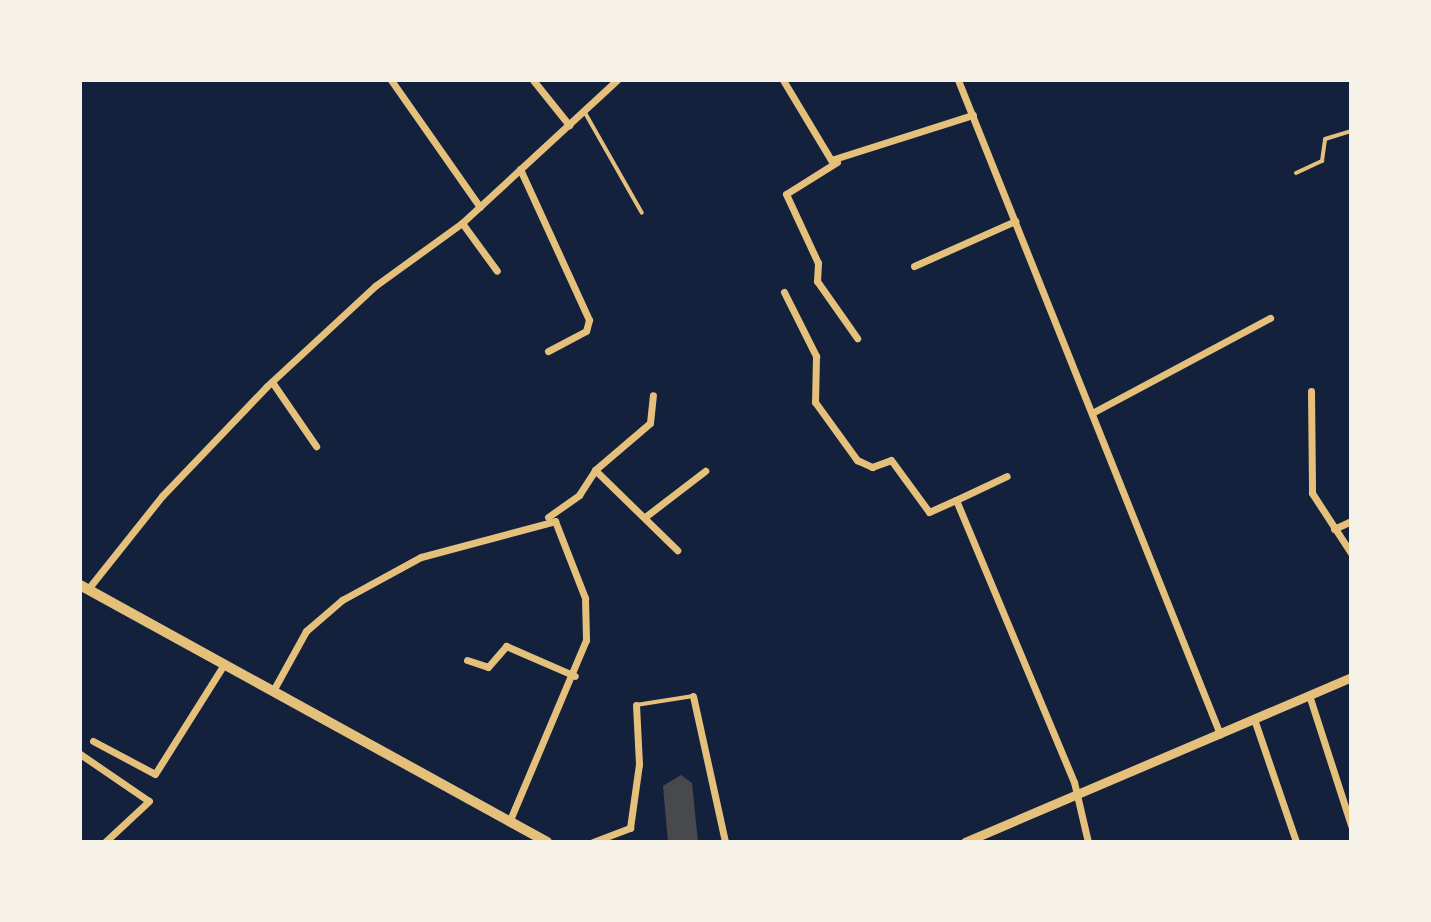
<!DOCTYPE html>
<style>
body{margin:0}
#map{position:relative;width:1431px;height:922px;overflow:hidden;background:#14213d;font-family:"PT Sans",sans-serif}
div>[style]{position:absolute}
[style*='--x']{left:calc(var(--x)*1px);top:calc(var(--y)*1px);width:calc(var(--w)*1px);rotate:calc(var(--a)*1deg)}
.building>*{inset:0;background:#48494c}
.service>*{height:4px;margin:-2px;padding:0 2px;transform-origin:2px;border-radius:2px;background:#e5c07b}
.minor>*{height:7px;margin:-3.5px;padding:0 3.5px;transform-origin:3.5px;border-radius:3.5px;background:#e5c07b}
.tertiary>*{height:9px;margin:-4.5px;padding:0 4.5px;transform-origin:4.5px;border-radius:4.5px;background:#e5c07b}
.secondary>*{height:10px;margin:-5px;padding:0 5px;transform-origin:5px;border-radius:5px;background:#e5c07b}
span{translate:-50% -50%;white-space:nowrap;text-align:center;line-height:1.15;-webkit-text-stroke:7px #f6f1e7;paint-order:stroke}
.frame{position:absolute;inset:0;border:82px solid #f6f1e7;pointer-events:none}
</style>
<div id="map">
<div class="building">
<div style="clip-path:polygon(681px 775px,692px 783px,698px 842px,668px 842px,663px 786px)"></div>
</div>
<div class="service">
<div style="--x:152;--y:80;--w:1;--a:0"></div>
<div style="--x:584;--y:111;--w:117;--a:60.4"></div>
<div style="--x:1296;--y:173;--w:29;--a:-25"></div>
<div style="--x:1322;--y:161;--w:22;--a:-82"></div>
<div style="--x:1325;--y:139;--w:27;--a:-17"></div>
<div style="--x:636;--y:705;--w:58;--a:-9"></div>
</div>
<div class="minor">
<div style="--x:391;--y:80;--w:155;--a:55"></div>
<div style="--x:533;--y:80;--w:58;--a:51.3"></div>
<div style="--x:783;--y:80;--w:93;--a:59"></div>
<div style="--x:831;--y:160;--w:149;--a:-17.6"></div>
<div style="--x:958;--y:80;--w:705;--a:68.17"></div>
<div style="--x:837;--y:162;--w:60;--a:147.9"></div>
<div style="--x:786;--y:194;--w:76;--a:65.1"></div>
<div style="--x:818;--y:263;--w:18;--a:93"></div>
<div style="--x:817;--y:281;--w:70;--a:54.9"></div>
<div style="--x:520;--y:169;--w:166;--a:65.4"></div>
<div style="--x:589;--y:320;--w:11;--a:105"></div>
<div style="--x:586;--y:331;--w:43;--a:152.2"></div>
<div style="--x:462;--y:223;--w:59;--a:53.9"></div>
<div style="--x:914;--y:266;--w:111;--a:-24"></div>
<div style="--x:784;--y:292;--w:72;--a:63.4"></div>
<div style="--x:816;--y:356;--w:46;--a:91.2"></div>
<div style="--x:815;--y:402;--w:72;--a:54.1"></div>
<div style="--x:857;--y:460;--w:17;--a:25"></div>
<div style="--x:872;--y:467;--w:20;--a:-20"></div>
<div style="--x:891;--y:460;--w:64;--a:53.8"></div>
<div style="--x:929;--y:512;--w:30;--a:-24"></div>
<div style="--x:956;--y:500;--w:306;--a:67.3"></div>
<div style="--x:1074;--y:782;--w:62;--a:76.9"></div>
<div style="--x:272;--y:382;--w:78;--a:55.5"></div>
<div style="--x:1311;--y:391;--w:102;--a:89.4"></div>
<div style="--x:1312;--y:493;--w:72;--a:57"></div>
<div style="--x:1092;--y:413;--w:202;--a:-28.1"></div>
<div style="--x:595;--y:470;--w:72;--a:-40.5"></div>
<div style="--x:650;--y:423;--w:28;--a:-84"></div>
<div style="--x:956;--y:500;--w:56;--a:-25.2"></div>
<div style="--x:548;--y:517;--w:38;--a:-35"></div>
<div style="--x:579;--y:495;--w:30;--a:-57"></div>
<div style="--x:595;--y:470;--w:115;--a:44.3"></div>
<div style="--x:645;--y:517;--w:76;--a:-37.5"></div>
<div style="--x:1334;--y:529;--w:19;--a:-25"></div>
<div style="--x:88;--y:589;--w:119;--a:-51.5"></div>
<div style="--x:162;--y:496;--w:151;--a:-46.3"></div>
<div style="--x:266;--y:387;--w:149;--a:-42.8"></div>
<div style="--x:375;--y:286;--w:107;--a:-35.9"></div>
<div style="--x:462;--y:223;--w:211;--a:-42.7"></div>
<div style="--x:467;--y:660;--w:22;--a:18"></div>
<div style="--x:488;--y:667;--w:28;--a:-49"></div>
<div style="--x:506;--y:646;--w:75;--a:23.5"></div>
<div style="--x:274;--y:689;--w:66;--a:-61.1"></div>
<div style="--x:306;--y:631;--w:48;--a:-40.7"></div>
<div style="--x:342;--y:600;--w:90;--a:-28.6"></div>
<div style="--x:421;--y:557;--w:139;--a:-15"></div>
<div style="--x:555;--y:521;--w:83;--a:68.7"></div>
<div style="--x:585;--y:598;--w:42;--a:88.6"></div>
<div style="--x:586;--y:640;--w:198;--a:112.9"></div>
<div style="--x:1309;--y:695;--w:137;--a:72.1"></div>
<div style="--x:693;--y:696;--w:149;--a:77.6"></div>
<div style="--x:1254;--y:719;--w:130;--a:71.1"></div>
<div style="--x:93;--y:741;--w:70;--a:28"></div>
<div style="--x:155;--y:774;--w:131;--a:-57.8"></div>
<div style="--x:80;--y:754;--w:83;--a:34.3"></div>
<div style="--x:149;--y:801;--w:60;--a:137"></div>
<div style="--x:593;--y:842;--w:40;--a:-21"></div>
<div style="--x:630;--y:828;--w:65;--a:-82"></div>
<div style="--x:639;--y:764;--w:59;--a:-92.9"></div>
</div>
<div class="tertiary">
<div style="--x:965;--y:842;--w:420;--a:-23.1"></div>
</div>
<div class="secondary">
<div style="--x:80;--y:585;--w:533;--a:28.82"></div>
</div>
<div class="frame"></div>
</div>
